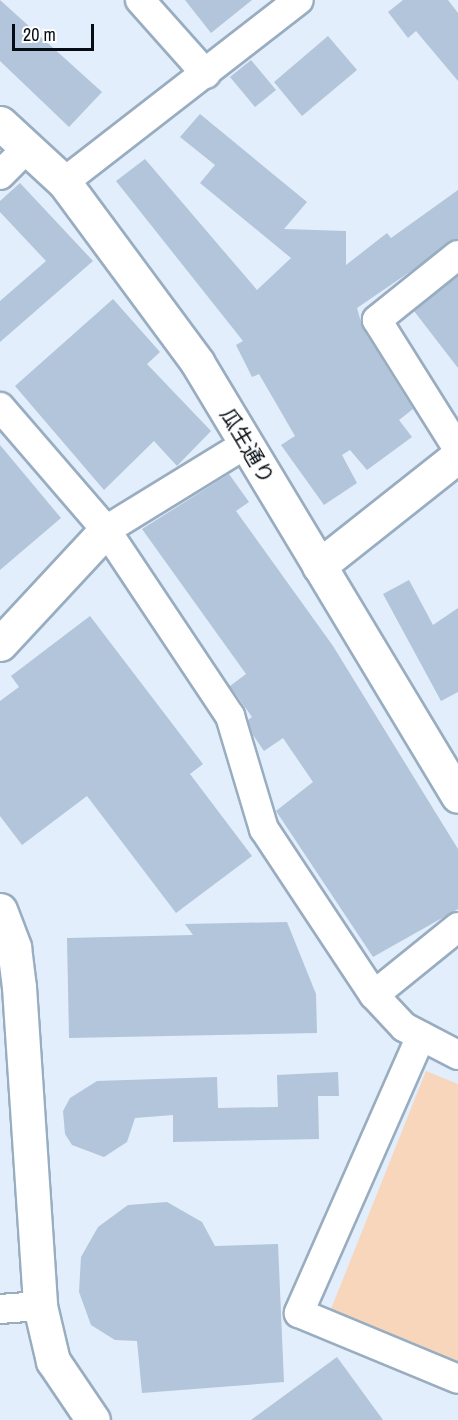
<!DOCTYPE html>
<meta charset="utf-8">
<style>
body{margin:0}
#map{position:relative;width:458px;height:1420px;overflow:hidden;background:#e2eefb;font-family:"Archivo Narrow","Noto Sans JP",sans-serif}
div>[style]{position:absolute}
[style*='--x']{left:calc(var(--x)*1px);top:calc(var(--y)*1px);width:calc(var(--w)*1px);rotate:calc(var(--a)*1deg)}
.green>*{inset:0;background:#f7d6bc}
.building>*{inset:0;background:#b2c5da}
.roads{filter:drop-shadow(2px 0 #99adc1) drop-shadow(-2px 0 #99adc1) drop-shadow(0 2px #99adc1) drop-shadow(0 -2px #99adc1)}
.minor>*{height:28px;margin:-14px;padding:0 14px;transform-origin:14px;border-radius:14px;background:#fff}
.tertiary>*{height:33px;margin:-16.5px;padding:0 16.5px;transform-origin:16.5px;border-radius:16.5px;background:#fff}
span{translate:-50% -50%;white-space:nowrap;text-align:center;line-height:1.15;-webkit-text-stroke:4.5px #fff;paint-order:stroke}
.street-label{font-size:21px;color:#060c13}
.scale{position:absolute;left:12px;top:24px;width:82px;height:27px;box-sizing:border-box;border:3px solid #060c13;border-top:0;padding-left:8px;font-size:18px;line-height:21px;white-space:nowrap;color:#060c13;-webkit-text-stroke:4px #fff;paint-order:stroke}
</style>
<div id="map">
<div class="green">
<div style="clip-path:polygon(426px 1071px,458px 1084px,458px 1364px,331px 1309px)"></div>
</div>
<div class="building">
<div style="clip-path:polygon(0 0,102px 92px,69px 127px,0 61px)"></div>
<div style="clip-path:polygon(185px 0,252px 0,211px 33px)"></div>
<div style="clip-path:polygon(403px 0,448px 0,458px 13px,458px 81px,416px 31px,408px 38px,388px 12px)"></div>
<div style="clip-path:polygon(328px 36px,357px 70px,302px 116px,274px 82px)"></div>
<div style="clip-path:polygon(251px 60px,276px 90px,255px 107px,230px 77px)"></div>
<div style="clip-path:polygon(200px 114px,307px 202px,284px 229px,346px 231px,346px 265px,387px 233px,391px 238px,458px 190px,458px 239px,357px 308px,363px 329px,413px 409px,399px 420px,412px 437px,367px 470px,350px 450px,342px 455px,357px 483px,324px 505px,281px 445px,295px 436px,259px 374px,252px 377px,236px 345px,243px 341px,116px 181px,145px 159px,257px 290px,291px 258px,200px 183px,215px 165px,180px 137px)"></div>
<div style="clip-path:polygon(20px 183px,93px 261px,0 342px,0 301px,46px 261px,0 212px,0 201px)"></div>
<div style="clip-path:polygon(458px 276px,458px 368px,414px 311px)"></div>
<div style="clip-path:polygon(113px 299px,160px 352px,147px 364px,211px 431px,177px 466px,154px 441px,104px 490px,15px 386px)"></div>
<div style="clip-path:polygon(0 445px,61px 518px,0 570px)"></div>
<div style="clip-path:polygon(229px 474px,249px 502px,236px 511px,333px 646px,458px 849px,458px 909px,373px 957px,276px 811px,313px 782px,283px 738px,264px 751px,253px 735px,248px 720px,252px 717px,230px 686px,246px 674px,142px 529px)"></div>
<div style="clip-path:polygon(409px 580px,433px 625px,458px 608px,458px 692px,441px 701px,383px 594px)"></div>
<div style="clip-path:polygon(90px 616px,203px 764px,190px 774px,252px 856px,176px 913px,87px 796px,22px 845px,0 816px,0 701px,19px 687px,11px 676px)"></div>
<div style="clip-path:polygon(287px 922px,316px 994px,317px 1033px,69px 1038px,67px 938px,193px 935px,185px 924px)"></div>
<div style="clip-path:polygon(338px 1072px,339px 1096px,318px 1096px,319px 1139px,173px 1142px,173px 1115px,135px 1118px,127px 1142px,104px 1157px,72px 1145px,65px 1134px,63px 1111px,70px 1098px,97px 1081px,217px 1077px,218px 1108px,278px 1107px,277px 1075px)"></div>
<div style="clip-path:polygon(167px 1202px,202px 1222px,215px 1246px,278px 1244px,284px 1382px,142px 1393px,137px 1341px,115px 1340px,91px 1325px,79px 1292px,81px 1257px,98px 1227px,128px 1205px)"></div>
<div style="clip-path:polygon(337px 1357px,383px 1420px,251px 1420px)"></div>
</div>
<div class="roads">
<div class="minor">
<div style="--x:140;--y:0;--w:99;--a:48.3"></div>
<div style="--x:0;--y:175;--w:38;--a:-45"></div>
<div style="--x:64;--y:182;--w:297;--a:-37.8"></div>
<div style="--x:458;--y:255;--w:104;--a:141.3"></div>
<div style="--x:377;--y:320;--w:152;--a:57.9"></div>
<div style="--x:0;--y:407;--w:162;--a:49.2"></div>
<div style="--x:106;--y:530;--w:224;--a:56.3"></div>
<div style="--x:230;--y:716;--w:118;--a:73.3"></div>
<div style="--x:264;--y:829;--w:199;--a:56.5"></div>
<div style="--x:374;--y:995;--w:44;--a:46.8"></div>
<div style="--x:404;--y:1027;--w:61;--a:27.4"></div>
<div style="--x:106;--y:530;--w:164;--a:-31.6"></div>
<div style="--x:374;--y:995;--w:108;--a:-39"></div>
<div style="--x:421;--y:1036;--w:303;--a:113.8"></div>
<div style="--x:299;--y:1313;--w:172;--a:22.5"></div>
<div style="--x:0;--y:1309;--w:40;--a:-4.3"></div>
</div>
<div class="tertiary">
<div style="--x:0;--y:123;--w:87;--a:42.7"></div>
<div style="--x:64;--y:182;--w:224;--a:53.5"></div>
<div style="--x:197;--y:362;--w:506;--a:58.98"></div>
<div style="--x:319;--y:566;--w:177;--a:-38.4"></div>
<div style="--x:0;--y:644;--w:156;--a:-47.1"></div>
<div style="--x:0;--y:910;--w:40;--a:69"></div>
<div style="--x:14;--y:947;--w:40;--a:82.9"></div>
<div style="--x:19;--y:987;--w:320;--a:86.2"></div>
<div style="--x:40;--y:1306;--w:57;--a:76.7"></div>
<div style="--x:53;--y:1361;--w:71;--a:55.9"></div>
</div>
</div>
<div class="street-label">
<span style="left:247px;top:446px;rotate:59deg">瓜生通り</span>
</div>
<div class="scale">20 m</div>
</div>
